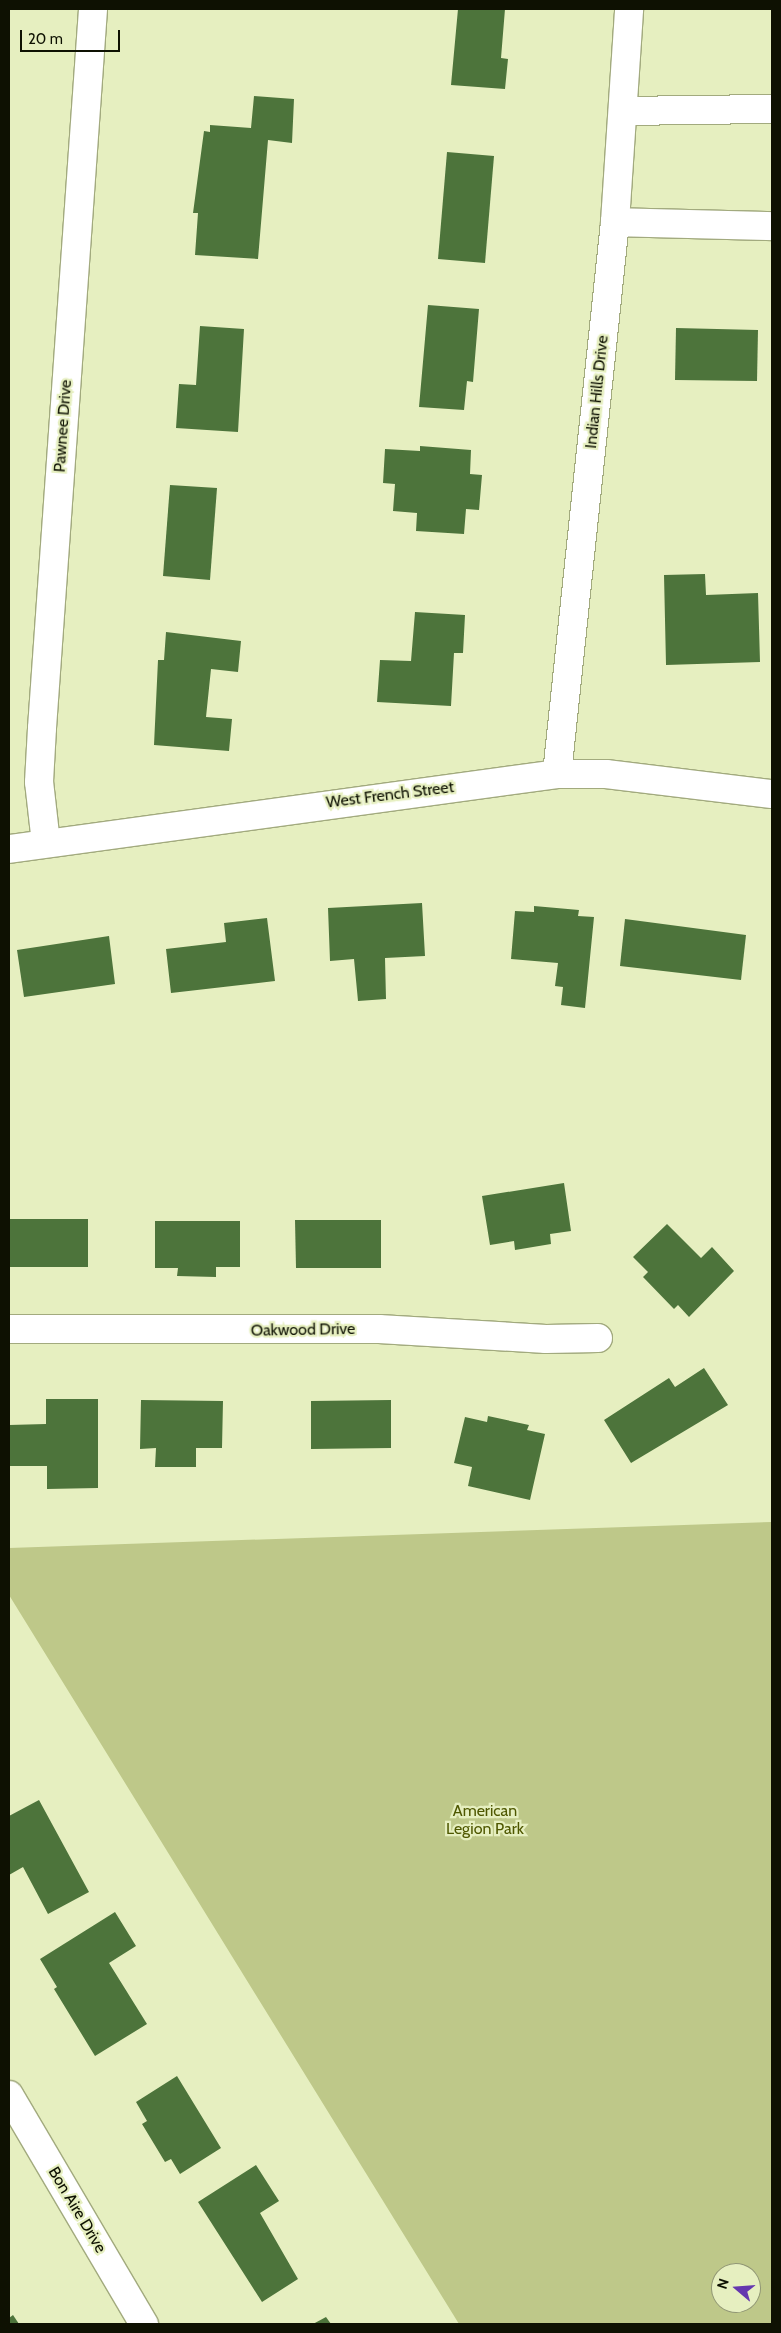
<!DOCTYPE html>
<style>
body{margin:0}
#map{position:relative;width:781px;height:2333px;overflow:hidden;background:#e6efc0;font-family:Cabin,sans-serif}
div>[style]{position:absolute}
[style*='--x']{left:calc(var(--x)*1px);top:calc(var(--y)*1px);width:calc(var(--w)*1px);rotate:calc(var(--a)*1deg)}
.green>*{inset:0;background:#bec889}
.building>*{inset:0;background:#4d743b}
.roads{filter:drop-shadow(1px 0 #a2aa7e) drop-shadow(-1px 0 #a2aa7e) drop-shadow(0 1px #a2aa7e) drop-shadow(0 -1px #a2aa7e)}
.street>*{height:28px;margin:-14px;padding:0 14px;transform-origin:14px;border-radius:14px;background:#fff}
span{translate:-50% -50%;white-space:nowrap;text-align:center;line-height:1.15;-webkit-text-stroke:4.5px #e6efc0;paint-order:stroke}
.street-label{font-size:16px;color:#0e1102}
.park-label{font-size:16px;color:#4e5700}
.frame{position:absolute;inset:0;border:10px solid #0e1102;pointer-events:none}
.north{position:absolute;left:711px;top:2263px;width:50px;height:50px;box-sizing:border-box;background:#e6efc0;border:1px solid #909674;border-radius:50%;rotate:288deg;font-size:14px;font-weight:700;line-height:20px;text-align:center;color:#0e1102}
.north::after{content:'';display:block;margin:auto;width:18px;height:22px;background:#6537af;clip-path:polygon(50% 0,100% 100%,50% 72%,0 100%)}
.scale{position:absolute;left:20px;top:30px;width:100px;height:22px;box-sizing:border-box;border:2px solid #0e1102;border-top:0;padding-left:6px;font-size:15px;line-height:18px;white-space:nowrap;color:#0e1102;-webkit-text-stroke:4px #e6efc0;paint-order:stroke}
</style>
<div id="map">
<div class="green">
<div style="clip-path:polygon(evenodd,772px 1522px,772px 2324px,459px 2324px,9px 1595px,9px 1548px,772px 1522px,721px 2273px,751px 2273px,751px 2303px,721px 2303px,721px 2273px)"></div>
</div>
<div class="building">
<div style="clip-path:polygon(458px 9px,505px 9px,501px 58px,508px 59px,505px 89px,451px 85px)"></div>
<div style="clip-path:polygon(254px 96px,294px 99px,292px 143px,268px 140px,258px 259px,195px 255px,198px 213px,193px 213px,204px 131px,210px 132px,210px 125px,251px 128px)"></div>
<div style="clip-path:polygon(447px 152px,494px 156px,485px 263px,438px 259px)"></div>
<div style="clip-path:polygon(428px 305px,479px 309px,473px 382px,467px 381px,464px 410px,419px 407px)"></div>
<div style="clip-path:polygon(200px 326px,244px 329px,238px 432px,176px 428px,179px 384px,196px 385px)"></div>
<div style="clip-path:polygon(676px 328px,758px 330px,757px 381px,675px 380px)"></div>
<div style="clip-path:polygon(420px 446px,471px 450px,470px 474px,482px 475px,479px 510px,466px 509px,464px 534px,416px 531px,417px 513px,393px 511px,395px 484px,383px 483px,385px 449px,420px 451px)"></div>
<div style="clip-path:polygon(170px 485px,217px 488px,210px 580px,163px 576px)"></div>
<div style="clip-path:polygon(705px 574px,706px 595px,758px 593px,760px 662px,666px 665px,664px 575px)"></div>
<div style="clip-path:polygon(415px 612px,465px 615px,463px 653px,454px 653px,451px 706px,377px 702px,380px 660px,411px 661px)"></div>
<div style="clip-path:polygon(166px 632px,241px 641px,238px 672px,211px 669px,206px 717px,232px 719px,229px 751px,154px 745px,158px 660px,164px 660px)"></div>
<div style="clip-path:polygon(422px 903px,425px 956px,385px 958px,386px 999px,358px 1001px,354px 959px,330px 961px,328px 908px)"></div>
<div style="clip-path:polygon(534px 906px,579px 910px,578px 916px,594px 917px,585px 1008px,561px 1005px,563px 987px,555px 986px,558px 963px,511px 959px,515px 911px,534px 912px)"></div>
<div style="clip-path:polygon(267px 918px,275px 981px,171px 993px,166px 949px,226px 942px,224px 923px)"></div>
<div style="clip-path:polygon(625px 919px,746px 935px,741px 980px,620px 966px)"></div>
<div style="clip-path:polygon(109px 936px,115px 984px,24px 997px,17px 950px)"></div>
<div style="clip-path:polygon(564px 1183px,571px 1231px,550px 1234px,551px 1244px,515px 1250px,514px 1241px,490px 1245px,482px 1196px)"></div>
<div style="clip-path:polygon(9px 1219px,88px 1219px,88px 1267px,9px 1267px)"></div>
<div style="clip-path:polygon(295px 1220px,381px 1220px,381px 1268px,296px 1268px)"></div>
<div style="clip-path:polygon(155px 1221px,240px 1221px,240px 1267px,216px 1267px,216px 1277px,177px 1276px,178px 1268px,155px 1268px)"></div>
<div style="clip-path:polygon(667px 1224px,701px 1258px,712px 1247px,734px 1271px,689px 1317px,678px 1305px,674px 1309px,643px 1277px,648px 1272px,633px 1257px)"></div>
<div style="clip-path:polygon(704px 1368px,728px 1405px,631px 1463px,604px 1420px,669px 1378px,675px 1387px)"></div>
<div style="clip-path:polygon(46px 1399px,98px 1399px,98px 1488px,47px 1489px,47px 1466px,9px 1466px,9px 1425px,46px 1424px)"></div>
<div style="clip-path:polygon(141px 1400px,223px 1401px,222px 1448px,196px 1448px,196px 1467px,155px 1467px,156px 1448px,140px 1449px)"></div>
<div style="clip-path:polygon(391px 1400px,391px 1448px,311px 1449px,311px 1401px)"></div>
<div style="clip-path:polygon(488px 1416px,529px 1425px,527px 1430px,545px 1434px,530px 1500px,468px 1486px,472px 1467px,454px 1463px,465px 1417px,487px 1422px)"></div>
<div style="clip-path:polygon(39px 1800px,89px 1892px,48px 1914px,23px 1867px,9px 1875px,9px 1816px)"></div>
<div style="clip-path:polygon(115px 1912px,136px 1946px,109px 1963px,147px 2024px,95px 2056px,54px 1989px,57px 1987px,40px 1959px)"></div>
<div style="clip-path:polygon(177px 2076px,221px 2148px,180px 2174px,171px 2159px,165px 2162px,142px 2124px,147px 2121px,136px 2102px)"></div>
<div style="clip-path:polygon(256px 2165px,279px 2201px,260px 2213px,298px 2279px,262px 2302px,198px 2202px)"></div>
<div style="clip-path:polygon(13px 2315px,19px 2324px,9px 2324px,9px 2318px)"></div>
<div style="clip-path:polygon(326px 2317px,331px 2324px,313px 2324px)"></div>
</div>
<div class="roads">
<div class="street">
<div style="--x:623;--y:111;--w:149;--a:-0.8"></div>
<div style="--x:615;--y:222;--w:157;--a:1.5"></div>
<div style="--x:557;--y:774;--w:555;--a:-84"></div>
<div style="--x:615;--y:222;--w:213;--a:-86.2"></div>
<div style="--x:46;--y:843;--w:61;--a:-96.5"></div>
<div style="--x:39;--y:782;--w:54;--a:-86.8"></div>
<div style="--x:42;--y:728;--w:721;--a:-85.94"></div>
<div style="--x:9;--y:849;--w:553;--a:-7.79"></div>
<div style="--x:557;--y:774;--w:49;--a:0"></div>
<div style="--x:606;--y:774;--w:167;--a:6.9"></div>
<div style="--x:9;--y:1329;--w:370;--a:0"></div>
<div style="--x:379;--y:1329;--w:167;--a:3.4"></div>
<div style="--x:546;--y:1339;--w:52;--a:-1.1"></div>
<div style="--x:9;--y:2095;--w:266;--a:59.5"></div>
</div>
</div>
<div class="street-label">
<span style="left:597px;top:392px;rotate:-84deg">Indian Hills Drive</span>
<span style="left:63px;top:426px;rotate:-86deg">Pawnee Drive</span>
<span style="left:390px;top:795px;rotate:-7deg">West French Street</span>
<span style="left:303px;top:1330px;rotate:-1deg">Oakwood Drive</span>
<span style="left:77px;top:2210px;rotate:59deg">Bon Aire Drive</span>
</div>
<div class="park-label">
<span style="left:485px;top:1820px">American<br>Legion Park</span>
</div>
<div class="frame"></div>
<div class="north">N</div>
<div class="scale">20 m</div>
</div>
